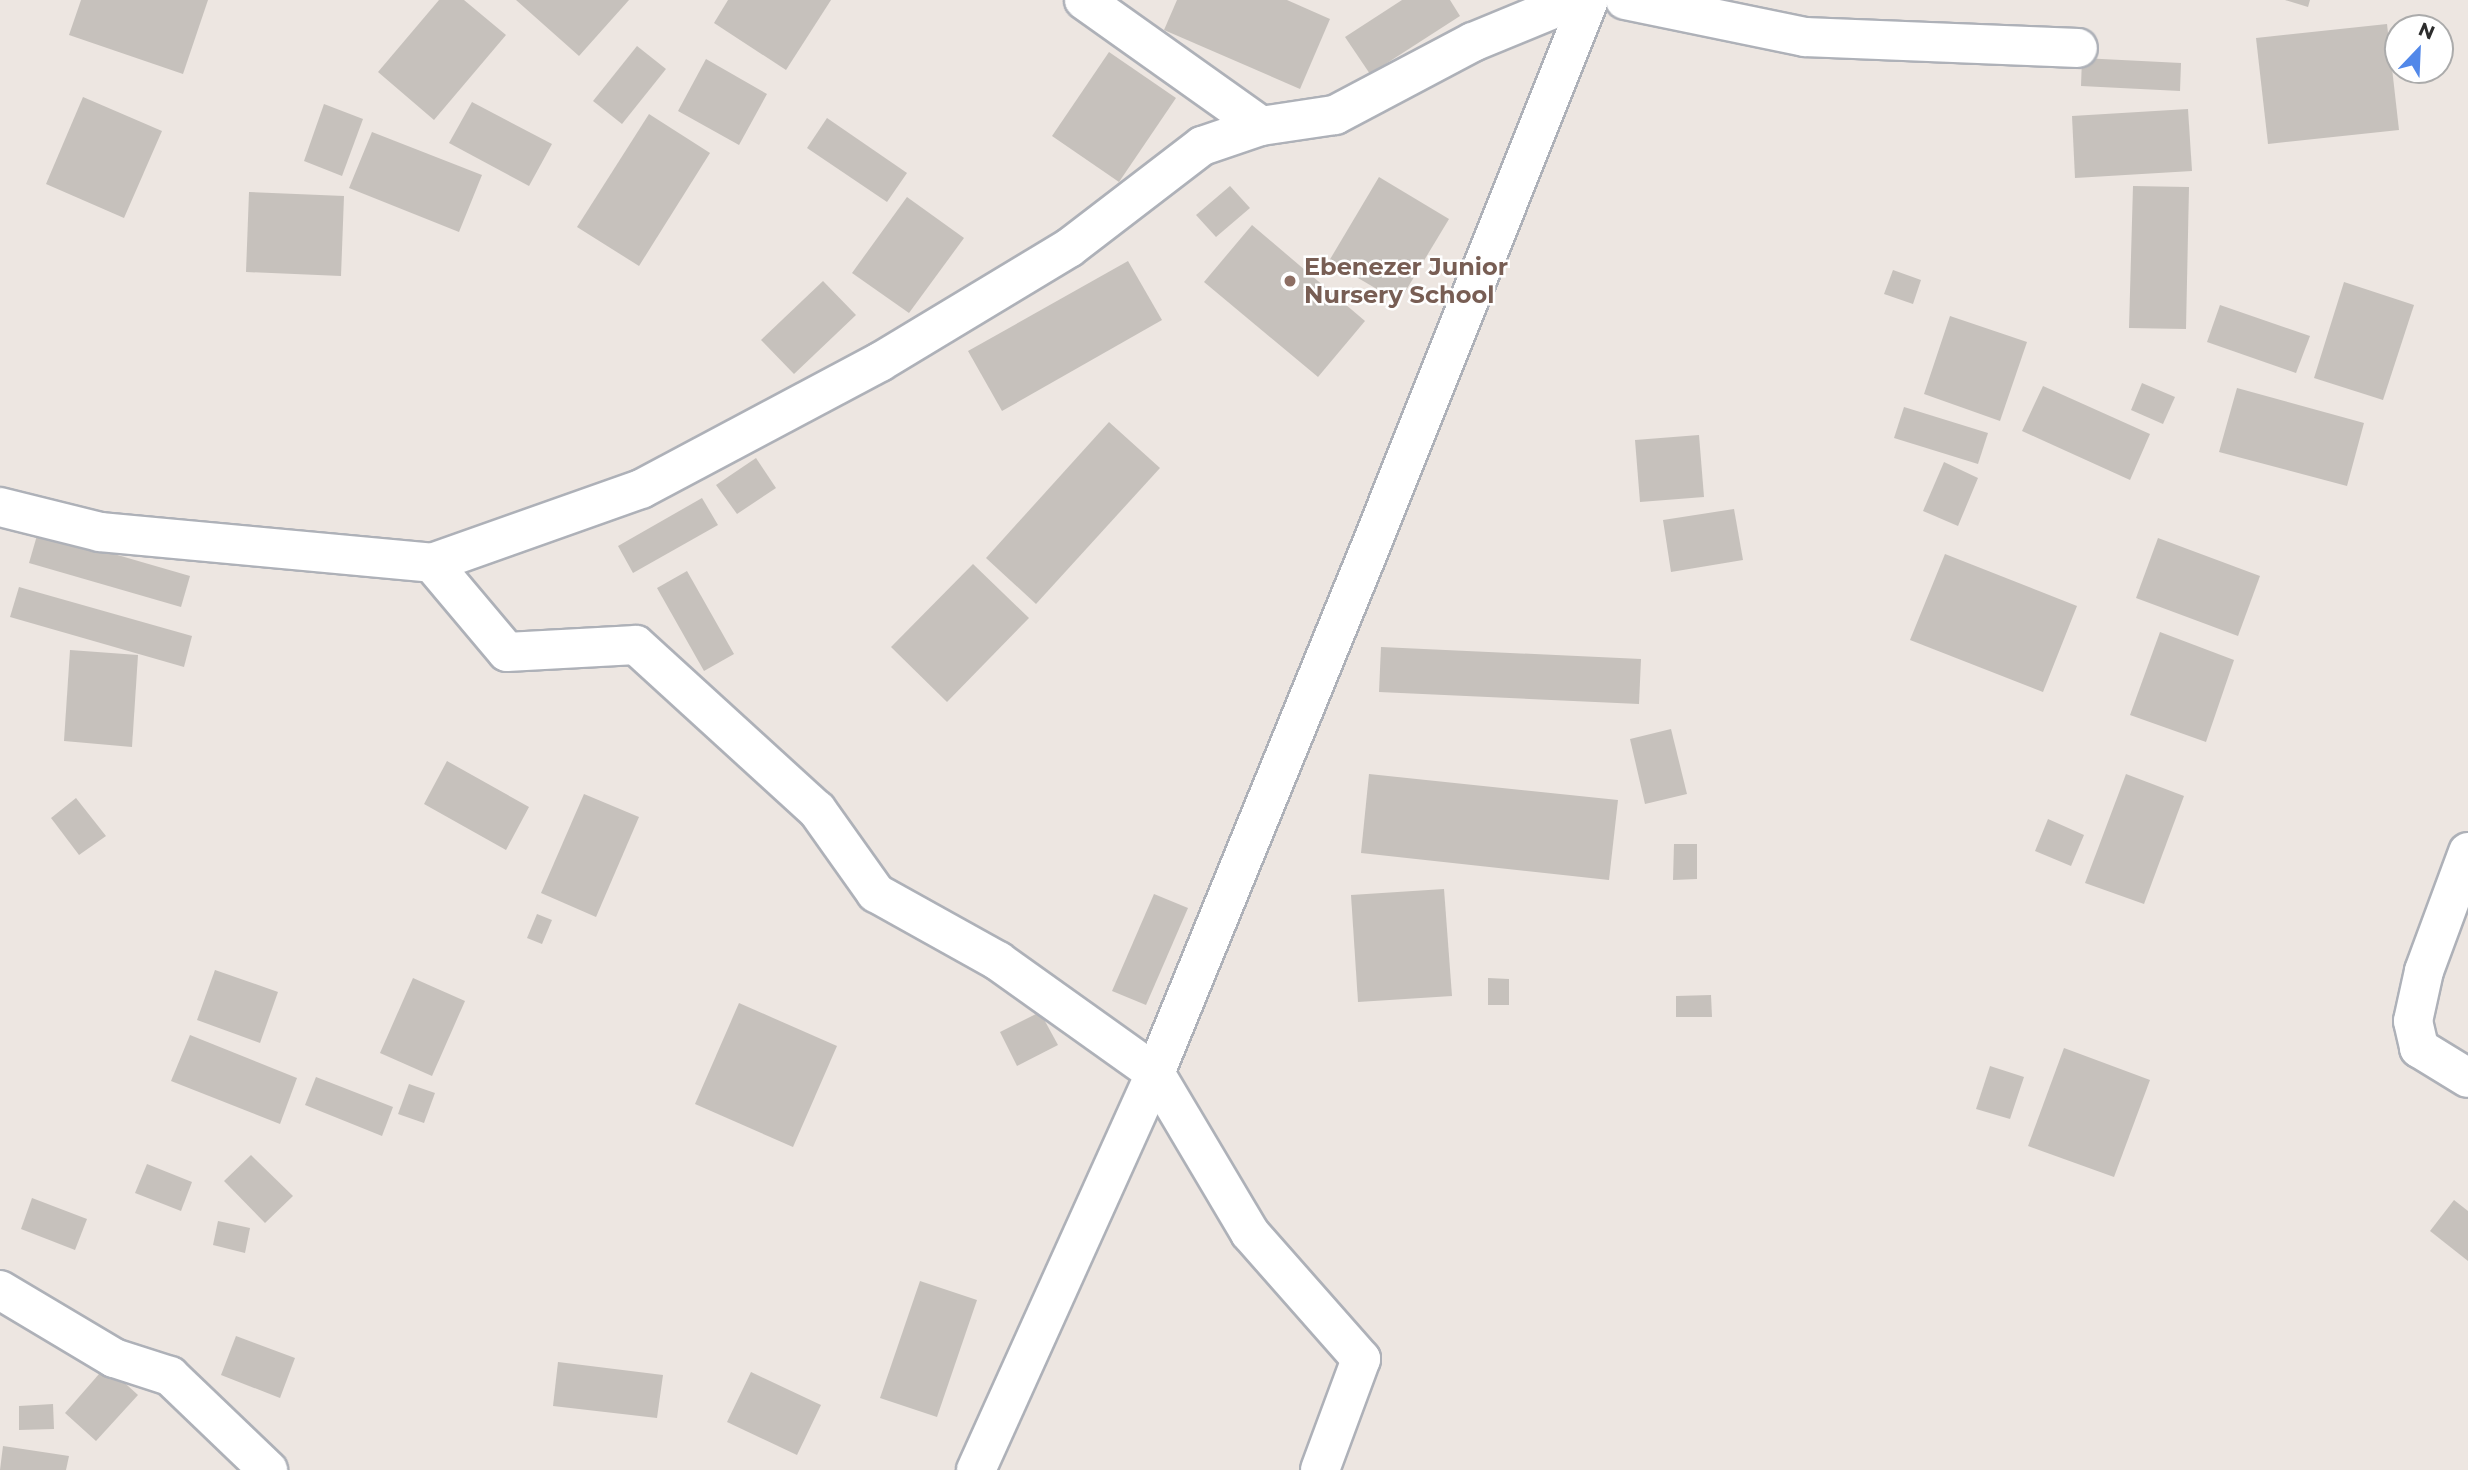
<!DOCTYPE html>
<style>
body{margin:0}
#map{position:relative;width:2468px;height:1470px;overflow:hidden;background:#ede6e1;font-family:Montserrat,sans-serif}
div>[style]{position:absolute}
[style*='--x']{left:calc(var(--x)*1px);top:calc(var(--y)*1px);width:calc(var(--w)*1px);rotate:calc(var(--a)*1deg)}
.building>*{inset:0;background:#c6c1bc}
.roads{filter:drop-shadow(2px 0 #aeb1b8) drop-shadow(-2px 0 #aeb1b8) drop-shadow(0 2px #aeb1b8) drop-shadow(0 -2px #aeb1b8)}
.minor>*{height:38px;margin:-19px;padding:0 19px;transform-origin:19px;border-radius:19px;background:#fff}
.dots>*{width:19px;height:19px;translate:-50% -50%;box-sizing:border-box;border:4px solid #fff;border-radius:50%}
span{translate:-50% -50%;white-space:nowrap;text-align:center;line-height:1.15;-webkit-text-stroke:5px #fff;paint-order:stroke}
.education-label{font-size:24px;color:#785e54;font-weight:700}
.left{translate:0 -50%;text-align:left}
.north{position:absolute;left:2384px;top:14px;width:70px;height:70px;box-sizing:border-box;background:#fff;border:2px solid #ababab;border-radius:50%;rotate:23deg;font-size:19px;font-weight:700;line-height:28px;text-align:center;color:#2d2d2d}
.north::after{content:'';display:block;margin:auto;width:24px;height:32px;background:#5288e9;clip-path:polygon(50% 0,100% 100%,50% 72%,0 100%)}
</style>
<div id="map">
<div class="building">
<div style="clip-path:polygon(81px 0,208px 0,183px 74px,69px 35px)"></div>
<div style="clip-path:polygon(439px 0,464px 0,506px 35px,434px 120px,378px 72px)"></div>
<div style="clip-path:polygon(516px 0,629px 0,579px 56px)"></div>
<div style="clip-path:polygon(728px 0,831px 0,786px 70px,714px 23px)"></div>
<div style="clip-path:polygon(1177px 0,1287px 0,1330px 19px,1300px 89px,1164px 30px)"></div>
<div style="clip-path:polygon(1402px 0,1450px 0,1460px 16px,1370px 74px,1345px 37px)"></div>
<div style="clip-path:polygon(2285px 0,2310px 0,2308px 7px)"></div>
<div style="clip-path:polygon(2387px 24px,2399px 130px,2268px 144px,2256px 38px)"></div>
<div style="clip-path:polygon(637px 46px,666px 69px,622px 124px,593px 101px)"></div>
<div style="clip-path:polygon(1109px 52px,1176px 98px,1119px 182px,1052px 136px)"></div>
<div style="clip-path:polygon(2082px 58px,2181px 63px,2180px 91px,2081px 86px)"></div>
<div style="clip-path:polygon(706px 59px,767px 94px,739px 145px,678px 111px)"></div>
<div style="clip-path:polygon(83px 97px,162px 131px,124px 218px,46px 184px)"></div>
<div style="clip-path:polygon(472px 102px,552px 144px,529px 186px,449px 143px)"></div>
<div style="clip-path:polygon(324px 104px,363px 119px,342px 176px,304px 161px)"></div>
<div style="clip-path:polygon(2188px 109px,2192px 171px,2075px 178px,2072px 116px)"></div>
<div style="clip-path:polygon(649px 114px,710px 153px,639px 266px,577px 227px)"></div>
<div style="clip-path:polygon(827px 118px,907px 173px,887px 202px,807px 148px)"></div>
<div style="clip-path:polygon(372px 132px,482px 175px,459px 232px,349px 188px)"></div>
<div style="clip-path:polygon(1379px 177px,1449px 219px,1399px 302px,1329px 261px)"></div>
<div style="clip-path:polygon(1230px 186px,1250px 208px,1216px 237px,1196px 215px)"></div>
<div style="clip-path:polygon(2133px 186px,2189px 187px,2186px 329px,2129px 328px)"></div>
<div style="clip-path:polygon(249px 192px,344px 196px,341px 276px,246px 272px)"></div>
<div style="clip-path:polygon(907px 197px,964px 238px,909px 313px,852px 273px)"></div>
<div style="clip-path:polygon(1252px 225px,1365px 321px,1318px 377px,1204px 282px)"></div>
<div style="clip-path:polygon(1128px 261px,1162px 320px,1002px 411px,968px 351px)"></div>
<div style="clip-path:polygon(1893px 270px,1921px 280px,1913px 304px,1884px 294px)"></div>
<div style="clip-path:polygon(823px 281px,856px 315px,794px 374px,761px 340px)"></div>
<div style="clip-path:polygon(2344px 282px,2414px 305px,2383px 400px,2314px 378px)"></div>
<div style="clip-path:polygon(2220px 305px,2310px 336px,2296px 373px,2207px 342px)"></div>
<div style="clip-path:polygon(1950px 316px,2027px 342px,2000px 421px,1924px 394px)"></div>
<div style="clip-path:polygon(2142px 383px,2175px 397px,2163px 424px,2131px 410px)"></div>
<div style="clip-path:polygon(2043px 386px,2150px 434px,2130px 480px,2022px 431px)"></div>
<div style="clip-path:polygon(2237px 388px,2364px 423px,2347px 486px,2219px 452px)"></div>
<div style="clip-path:polygon(1904px 407px,1988px 433px,1978px 464px,1894px 438px)"></div>
<div style="clip-path:polygon(1109px 422px,1160px 468px,1036px 604px,986px 558px)"></div>
<div style="clip-path:polygon(1699px 435px,1704px 497px,1640px 502px,1635px 440px)"></div>
<div style="clip-path:polygon(756px 458px,776px 488px,737px 514px,716px 485px)"></div>
<div style="clip-path:polygon(1944px 462px,1978px 478px,1958px 526px,1923px 511px)"></div>
<div style="clip-path:polygon(702px 498px,718px 525px,633px 573px,618px 546px)"></div>
<div style="clip-path:polygon(1734px 509px,1743px 560px,1671px 572px,1663px 520px)"></div>
<div style="clip-path:polygon(38px 532px,190px 576px,181px 607px,29px 563px)"></div>
<div style="clip-path:polygon(2158px 538px,2260px 576px,2238px 636px,2136px 598px)"></div>
<div style="clip-path:polygon(1945px 554px,2077px 606px,2043px 692px,1910px 640px)"></div>
<div style="clip-path:polygon(973px 564px,1029px 618px,947px 702px,891px 647px)"></div>
<div style="clip-path:polygon(687px 571px,734px 654px,704px 671px,657px 588px)"></div>
<div style="clip-path:polygon(19px 587px,192px 636px,184px 667px,10px 617px)"></div>
<div style="clip-path:polygon(2160px 632px,2234px 660px,2206px 742px,2130px 715px)"></div>
<div style="clip-path:polygon(1381px 647px,1641px 659px,1639px 704px,1379px 692px)"></div>
<div style="clip-path:polygon(70px 650px,138px 655px,132px 747px,64px 741px)"></div>
<div style="clip-path:polygon(1671px 729px,1687px 794px,1645px 804px,1630px 739px)"></div>
<div style="clip-path:polygon(447px 761px,529px 807px,506px 850px,424px 804px)"></div>
<div style="clip-path:polygon(1369px 774px,1618px 800px,1609px 880px,1361px 853px)"></div>
<div style="clip-path:polygon(2126px 774px,2184px 796px,2144px 904px,2085px 883px)"></div>
<div style="clip-path:polygon(584px 794px,639px 817px,596px 917px,541px 893px)"></div>
<div style="clip-path:polygon(76px 798px,106px 836px,79px 855px,51px 818px)"></div>
<div style="clip-path:polygon(2048px 819px,2084px 835px,2071px 866px,2035px 851px)"></div>
<div style="clip-path:polygon(1674px 844px,1697px 844px,1697px 879px,1673px 880px)"></div>
<div style="clip-path:polygon(1444px 889px,1452px 996px,1358px 1002px,1351px 895px)"></div>
<div style="clip-path:polygon(1154px 894px,1188px 908px,1146px 1005px,1112px 991px)"></div>
<div style="clip-path:polygon(537px 914px,552px 920px,542px 944px,527px 938px)"></div>
<div style="clip-path:polygon(215px 970px,278px 992px,260px 1043px,197px 1020px)"></div>
<div style="clip-path:polygon(413px 978px,465px 1001px,432px 1076px,380px 1053px)"></div>
<div style="clip-path:polygon(1488px 978px,1509px 979px,1509px 1005px,1488px 1005px)"></div>
<div style="clip-path:polygon(1711px 995px,1712px 1017px,1676px 1017px,1676px 996px)"></div>
<div style="clip-path:polygon(739px 1003px,837px 1046px,793px 1147px,695px 1104px)"></div>
<div style="clip-path:polygon(1040px 1012px,1058px 1045px,1017px 1066px,1000px 1032px)"></div>
<div style="clip-path:polygon(190px 1035px,297px 1078px,280px 1124px,171px 1081px)"></div>
<div style="clip-path:polygon(2064px 1048px,2150px 1080px,2114px 1177px,2028px 1146px)"></div>
<div style="clip-path:polygon(1990px 1066px,2024px 1077px,2010px 1119px,1976px 1109px)"></div>
<div style="clip-path:polygon(316px 1077px,393px 1107px,382px 1136px,305px 1105px)"></div>
<div style="clip-path:polygon(409px 1084px,435px 1093px,424px 1123px,398px 1114px)"></div>
<div style="clip-path:polygon(251px 1155px,293px 1196px,265px 1223px,224px 1181px)"></div>
<div style="clip-path:polygon(147px 1164px,192px 1182px,181px 1211px,135px 1193px)"></div>
<div style="clip-path:polygon(32px 1198px,87px 1219px,75px 1250px,21px 1229px)"></div>
<div style="clip-path:polygon(2454px 1200px,2468px 1211px,2468px 1261px,2430px 1231px)"></div>
<div style="clip-path:polygon(218px 1221px,250px 1228px,245px 1253px,213px 1245px)"></div>
<div style="clip-path:polygon(920px 1281px,977px 1300px,937px 1417px,880px 1398px)"></div>
<div style="clip-path:polygon(236px 1336px,295px 1358px,280px 1398px,221px 1375px)"></div>
<div style="clip-path:polygon(558px 1362px,663px 1375px,657px 1418px,553px 1406px)"></div>
<div style="clip-path:polygon(106px 1366px,138px 1395px,96px 1441px,65px 1413px)"></div>
<div style="clip-path:polygon(751px 1372px,821px 1405px,797px 1455px,727px 1422px)"></div>
<div style="clip-path:polygon(53px 1404px,54px 1429px,19px 1430px,19px 1406px)"></div>
<div style="clip-path:polygon(3px 1446px,69px 1456px,66px 1470px,0 1470px)"></div>
</div>
<div class="roads">
<div class="minor">
<div style="--x:1084;--y:0;--w:217;--a:35.4"></div>
<div style="--x:1625;--y:0;--w:184;--a:11.6"></div>
<div style="--x:1805;--y:37;--w:273;--a:2.3"></div>
<div style="--x:0;--y:507;--w:103;--a:14"></div>
<div style="--x:100;--y:532;--w:333;--a:5.3"></div>
<div style="--x:432;--y:563;--w:222;--a:-19.5"></div>
<div style="--x:641;--y:489;--w:271;--a:-28"></div>
<div style="--x:880;--y:362;--w:221;--a:-31.1"></div>
<div style="--x:1069;--y:248;--w:168;--a:-37.5"></div>
<div style="--x:1202;--y:146;--w:62;--a:-18.7"></div>
<div style="--x:1261;--y:126;--w:75;--a:-8.5"></div>
<div style="--x:1335;--y:115;--w:156;--a:-27.9"></div>
<div style="--x:1473;--y:42;--w:110;--a:-22.4"></div>
<div style="--x:432;--y:563;--w:116;--a:49.9"></div>
<div style="--x:507;--y:652;--w:129;--a:-3.1"></div>
<div style="--x:636;--y:645;--w:245;--a:42.4"></div>
<div style="--x:817;--y:810;--w:102;--a:54.6"></div>
<div style="--x:876;--y:893;--w:140;--a:29.1"></div>
<div style="--x:998;--y:961;--w:193;--a:35.5"></div>
<div style="--x:1155;--y:1073;--w:186;--a:59.3"></div>
<div style="--x:1250;--y:1233;--w:168;--a:48.6"></div>
<div style="--x:1361;--y:1359;--w:118;--a:110.3"></div>
<div style="--x:2468;--y:852;--w:127;--a:110.3"></div>
<div style="--x:2424;--y:971;--w:51;--a:102.4"></div>
<div style="--x:2413;--y:1021;--w:28;--a:77"></div>
<div style="--x:2419;--y:1048;--w:57;--a:31.5"></div>
<div style="--x:0;--y:1290;--w:133;--a:30.8"></div>
<div style="--x:114;--y:1358;--w:59;--a:17.8"></div>
<div style="--x:170;--y:1376;--w:136;--a:43.8"></div>
<div style="--x:976;--y:1470;--w:435;--a:-65.7"></div>
<div style="--x:1155;--y:1073;--w:573;--a:-67.73"></div>
<div style="--x:1372;--y:543;--w:585;--a:-68.22"></div>
</div>
</div>
<div class="dots">
<div style="left:1290px;top:281px;background:#8d6e63"></div>
</div>
<div class="education-label">
<span class="left" style="left:1304px;top:281px">Ebenezer Junior<br>Nursery School</span>
</div>
<div class="north">N</div>
</div>
